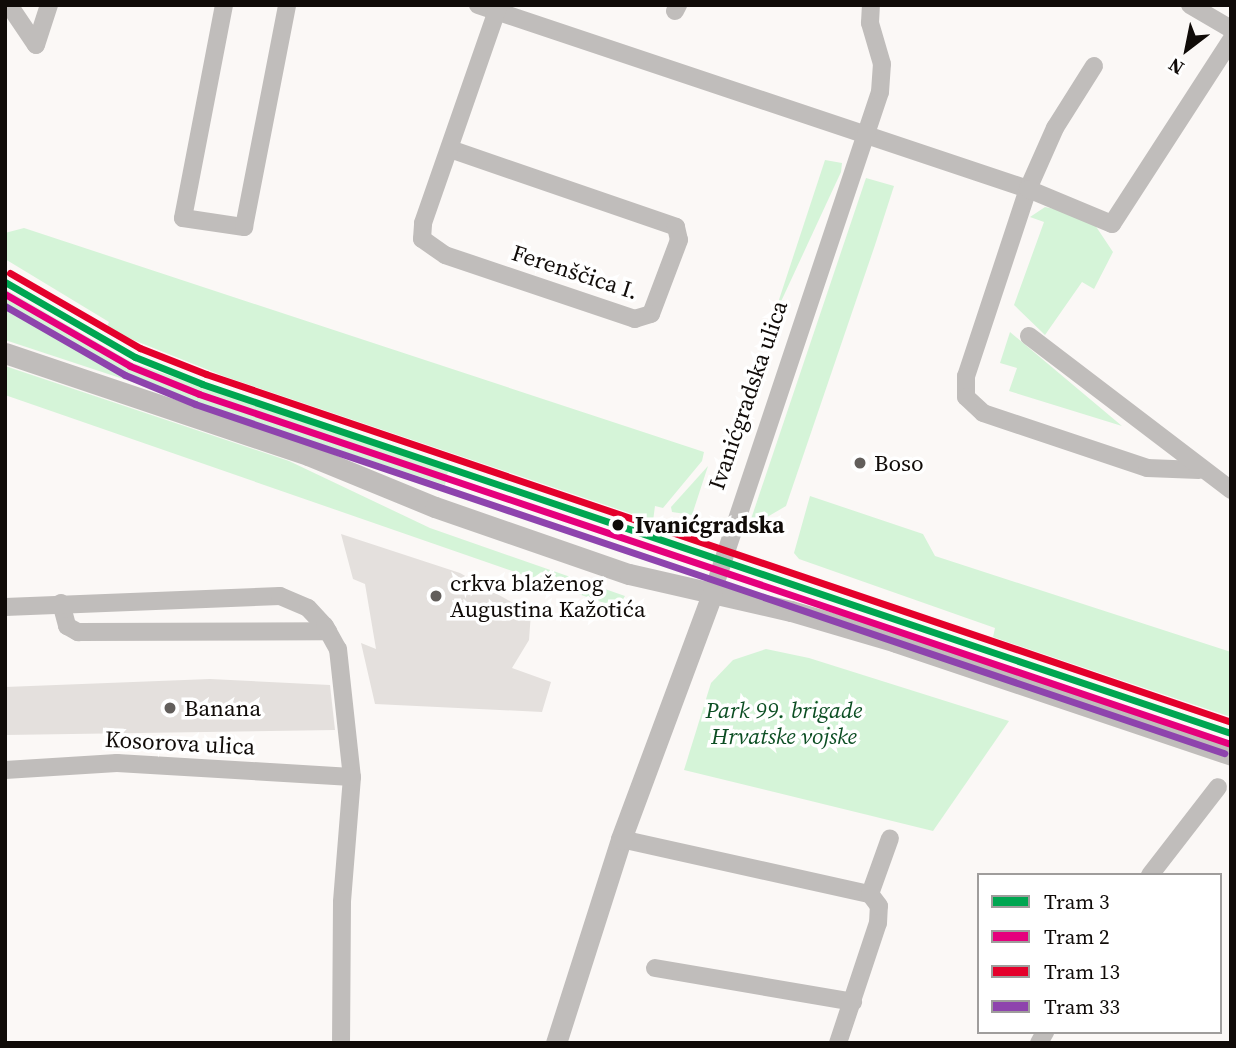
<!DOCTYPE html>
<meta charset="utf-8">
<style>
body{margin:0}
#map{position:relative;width:1236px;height:1048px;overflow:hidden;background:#fbf8f6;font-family:"Source Serif 4",serif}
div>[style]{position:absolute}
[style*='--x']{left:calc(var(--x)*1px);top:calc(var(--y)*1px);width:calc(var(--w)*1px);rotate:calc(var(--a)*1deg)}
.green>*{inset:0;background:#d5f4d8}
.building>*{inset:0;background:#e4e0dd}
.minor>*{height:18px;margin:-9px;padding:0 9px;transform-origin:9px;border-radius:9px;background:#c0bdbb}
.tertiary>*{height:21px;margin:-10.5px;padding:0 10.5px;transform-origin:10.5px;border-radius:10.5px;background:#c0bdbb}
.tram-1>*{height:7px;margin:-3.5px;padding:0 3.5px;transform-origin:3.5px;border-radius:3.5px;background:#00a651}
.tram-2>*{height:7px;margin:-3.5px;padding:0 3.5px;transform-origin:3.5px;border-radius:3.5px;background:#e5007d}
.tram-3>*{height:7px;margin:-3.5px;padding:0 3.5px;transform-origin:3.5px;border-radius:3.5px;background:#e4002b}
.tram-4>*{height:7px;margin:-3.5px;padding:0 3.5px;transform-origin:3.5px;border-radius:3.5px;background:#8e44ad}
.dots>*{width:19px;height:19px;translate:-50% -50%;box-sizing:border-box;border:4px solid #fff;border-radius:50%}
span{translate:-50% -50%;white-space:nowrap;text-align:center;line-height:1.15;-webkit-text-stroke:7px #fff;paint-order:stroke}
.street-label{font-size:23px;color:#100b08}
.poi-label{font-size:23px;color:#100b08}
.left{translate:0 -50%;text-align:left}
.stop-label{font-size:23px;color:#100b08;font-weight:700}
.park-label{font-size:23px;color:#0c4e23;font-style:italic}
.frame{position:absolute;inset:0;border:7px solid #100b08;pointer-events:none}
.legend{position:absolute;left:977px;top:873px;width:245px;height:161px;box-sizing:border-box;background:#fff;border:2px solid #9f9d9c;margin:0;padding:9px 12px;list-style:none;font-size:21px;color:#100b08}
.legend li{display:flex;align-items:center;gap:14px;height:35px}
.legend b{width:35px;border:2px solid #9f9d9c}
.north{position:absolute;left:1152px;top:14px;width:70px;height:70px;-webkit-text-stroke:5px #fff;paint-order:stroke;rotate:212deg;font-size:19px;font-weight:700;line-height:28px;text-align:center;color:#100b08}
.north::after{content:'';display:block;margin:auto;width:24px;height:32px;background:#100b08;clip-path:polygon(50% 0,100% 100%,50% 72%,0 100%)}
</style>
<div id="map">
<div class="green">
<div style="clip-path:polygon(825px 160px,842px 163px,841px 172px,772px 321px)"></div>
<div style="clip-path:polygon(866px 178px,894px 186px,875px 245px,786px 506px,748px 528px)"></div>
<div style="clip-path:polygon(1045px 207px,1076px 213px,1095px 225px,1113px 252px,1094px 289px,1082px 282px,1045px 335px,1014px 305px,1044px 222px,1030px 217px)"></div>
<div style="clip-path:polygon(24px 228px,704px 452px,702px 461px,663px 508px,655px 506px,653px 521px,226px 377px,106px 329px,109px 322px,5px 259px,5px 233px)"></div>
<div style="clip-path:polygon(5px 289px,133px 363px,448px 471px,445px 485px,5px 340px)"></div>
<div style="clip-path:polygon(1010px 332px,1122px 426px,1009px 391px,1017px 368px,1000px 363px)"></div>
<div style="clip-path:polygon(5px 366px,289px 461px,430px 528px,625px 596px,620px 604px,610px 605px,5px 395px)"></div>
<div style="clip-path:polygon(708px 466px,692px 515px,672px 512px,671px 507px)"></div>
<div style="clip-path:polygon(810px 496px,923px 534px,935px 556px,1231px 652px,1231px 717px,993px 637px,995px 628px,799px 559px,794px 553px)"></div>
<div style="clip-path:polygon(766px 649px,809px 658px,1009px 721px,933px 831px,684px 770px,711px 683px,733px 660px)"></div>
</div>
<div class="building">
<div style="clip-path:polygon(341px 534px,460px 573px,531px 613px,529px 640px,512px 668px,551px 682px,542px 712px,375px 704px,361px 643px,376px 649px,365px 584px,353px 579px)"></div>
<div style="clip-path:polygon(210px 679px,330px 685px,335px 730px,5px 735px,5px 687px)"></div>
</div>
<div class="minor">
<div style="--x:9;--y:5;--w:48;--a:56"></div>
<div style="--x:36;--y:45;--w:42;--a:-72"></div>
<div style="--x:224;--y:5;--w:217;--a:100.9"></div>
<div style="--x:183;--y:218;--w:62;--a:8.4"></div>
<div style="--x:244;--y:227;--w:226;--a:-79"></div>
<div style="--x:478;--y:5;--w:580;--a:18.5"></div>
<div style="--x:1028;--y:189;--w:197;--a:108.3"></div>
<div style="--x:966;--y:376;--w:21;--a:90"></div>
<div style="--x:966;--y:397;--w:23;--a:43"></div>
<div style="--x:983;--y:413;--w:173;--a:18.5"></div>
<div style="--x:1147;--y:468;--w:52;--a:2.2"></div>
<div style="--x:1190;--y:5;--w:48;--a:30.3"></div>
<div style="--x:675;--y:11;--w:7;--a:-63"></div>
<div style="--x:1094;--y:66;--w:73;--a:122.2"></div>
<div style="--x:1055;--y:128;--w:67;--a:113.9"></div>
<div style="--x:1028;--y:189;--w:91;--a:22.6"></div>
<div style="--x:1112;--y:224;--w:219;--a:-57.1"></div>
<div style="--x:450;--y:149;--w:239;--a:19"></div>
<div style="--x:676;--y:227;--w:13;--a:77"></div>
<div style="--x:679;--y:240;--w:79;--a:110.7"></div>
<div style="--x:651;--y:314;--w:17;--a:163"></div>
<div style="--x:635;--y:319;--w:200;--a:-161.4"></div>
<div style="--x:445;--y:255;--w:28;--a:-145"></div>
<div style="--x:422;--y:239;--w:16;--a:-86"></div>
<div style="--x:423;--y:223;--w:231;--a:-70.8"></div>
<div style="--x:1029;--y:336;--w:254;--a:37.3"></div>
<div style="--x:712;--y:594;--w:529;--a:-71.5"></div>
<div style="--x:880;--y:92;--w:28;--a:-86"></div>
<div style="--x:882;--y:64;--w:43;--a:-106.3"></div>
<div style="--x:870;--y:23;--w:18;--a:-87"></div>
<div style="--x:61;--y:603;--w:24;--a:75"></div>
<div style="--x:67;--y:626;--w:13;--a:29"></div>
<div style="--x:78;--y:632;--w:250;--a:-0.2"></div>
<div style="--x:5;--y:607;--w:275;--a:-2.3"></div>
<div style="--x:280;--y:596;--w:30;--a:23"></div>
<div style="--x:308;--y:608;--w:25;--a:47"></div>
<div style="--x:325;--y:626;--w:26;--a:61"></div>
<div style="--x:338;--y:649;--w:129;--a:83.8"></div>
<div style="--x:352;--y:777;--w:125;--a:94.6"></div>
<div style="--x:342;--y:902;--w:141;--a:90.4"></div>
<div style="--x:5;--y:770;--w:112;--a:-3.6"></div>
<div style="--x:117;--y:763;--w:235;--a:3.4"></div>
<div style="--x:621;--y:839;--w:255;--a:12.5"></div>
<div style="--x:1150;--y:875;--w:111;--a:-52.3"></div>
<div style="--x:655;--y:968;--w:201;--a:9.7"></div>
<div style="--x:838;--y:1043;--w:126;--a:-71.6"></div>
<div style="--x:878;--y:923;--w:17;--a:-87"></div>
<div style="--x:879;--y:906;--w:15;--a:-127"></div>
<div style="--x:870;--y:894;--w:59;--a:-70.3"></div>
<div style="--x:1039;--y:1043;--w:13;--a:-61"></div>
</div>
<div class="tertiary">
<div style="--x:5;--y:353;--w:320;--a:18.6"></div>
<div style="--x:308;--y:455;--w:137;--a:22.3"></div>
<div style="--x:435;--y:507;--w:205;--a:19.1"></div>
<div style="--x:629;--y:574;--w:166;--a:12.9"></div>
<div style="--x:791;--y:611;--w:109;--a:16.4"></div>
<div style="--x:896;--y:642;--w:354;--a:18.6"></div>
<div style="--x:556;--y:1043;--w:214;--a:-72.3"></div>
<div style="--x:621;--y:839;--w:261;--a:-69.6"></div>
</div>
<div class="tram-1">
<div style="--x:5;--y:282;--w:150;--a:30"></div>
<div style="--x:135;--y:357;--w:72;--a:21.9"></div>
<div style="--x:202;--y:384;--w:1087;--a:18.74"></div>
</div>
<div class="tram-2">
<div style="--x:5;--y:294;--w:144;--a:29.9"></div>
<div style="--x:130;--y:366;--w:74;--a:22.1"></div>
<div style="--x:199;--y:394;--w:1087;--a:18.74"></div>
</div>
<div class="tram-3">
<div style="--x:10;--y:273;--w:150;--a:30"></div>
<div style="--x:140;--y:348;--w:71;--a:21.5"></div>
<div style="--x:206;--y:374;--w:1082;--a:18.75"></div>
</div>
<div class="tram-4">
<div style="--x:5;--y:306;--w:138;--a:29.9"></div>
<div style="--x:125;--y:375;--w:76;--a:22.5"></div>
<div style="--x:195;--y:404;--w:1087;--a:18.74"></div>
</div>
<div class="dots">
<div style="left:860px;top:463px;background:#625e5b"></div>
<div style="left:618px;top:525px;background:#100b08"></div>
<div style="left:436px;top:596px;background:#625e5b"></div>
<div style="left:170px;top:708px;background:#625e5b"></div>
</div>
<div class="street-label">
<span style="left:575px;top:272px;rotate:18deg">Ferenščica I.</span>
<span style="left:748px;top:395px;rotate:-71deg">Ivanićgradska ulica</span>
<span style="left:180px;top:743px;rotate:3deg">Kosorova ulica</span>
</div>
<div class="poi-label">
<span class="left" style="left:874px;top:463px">Boso</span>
<span class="left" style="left:450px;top:596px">crkva blaženog<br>Augustina Kažotića</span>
<span class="left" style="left:184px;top:708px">Banana</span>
</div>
<div class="stop-label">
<span class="left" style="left:635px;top:525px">Ivanićgradska</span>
</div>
<div class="park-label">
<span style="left:784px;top:723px">Park 99. brigade<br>Hrvatske vojske</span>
</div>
<div class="frame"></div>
<ul class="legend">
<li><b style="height:9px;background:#00a651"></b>Tram 3</li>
<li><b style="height:9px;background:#e5007d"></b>Tram 2</li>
<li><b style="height:9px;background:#e4002b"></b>Tram 13</li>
<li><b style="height:9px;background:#8e44ad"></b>Tram 33</li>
</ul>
<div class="north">N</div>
</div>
